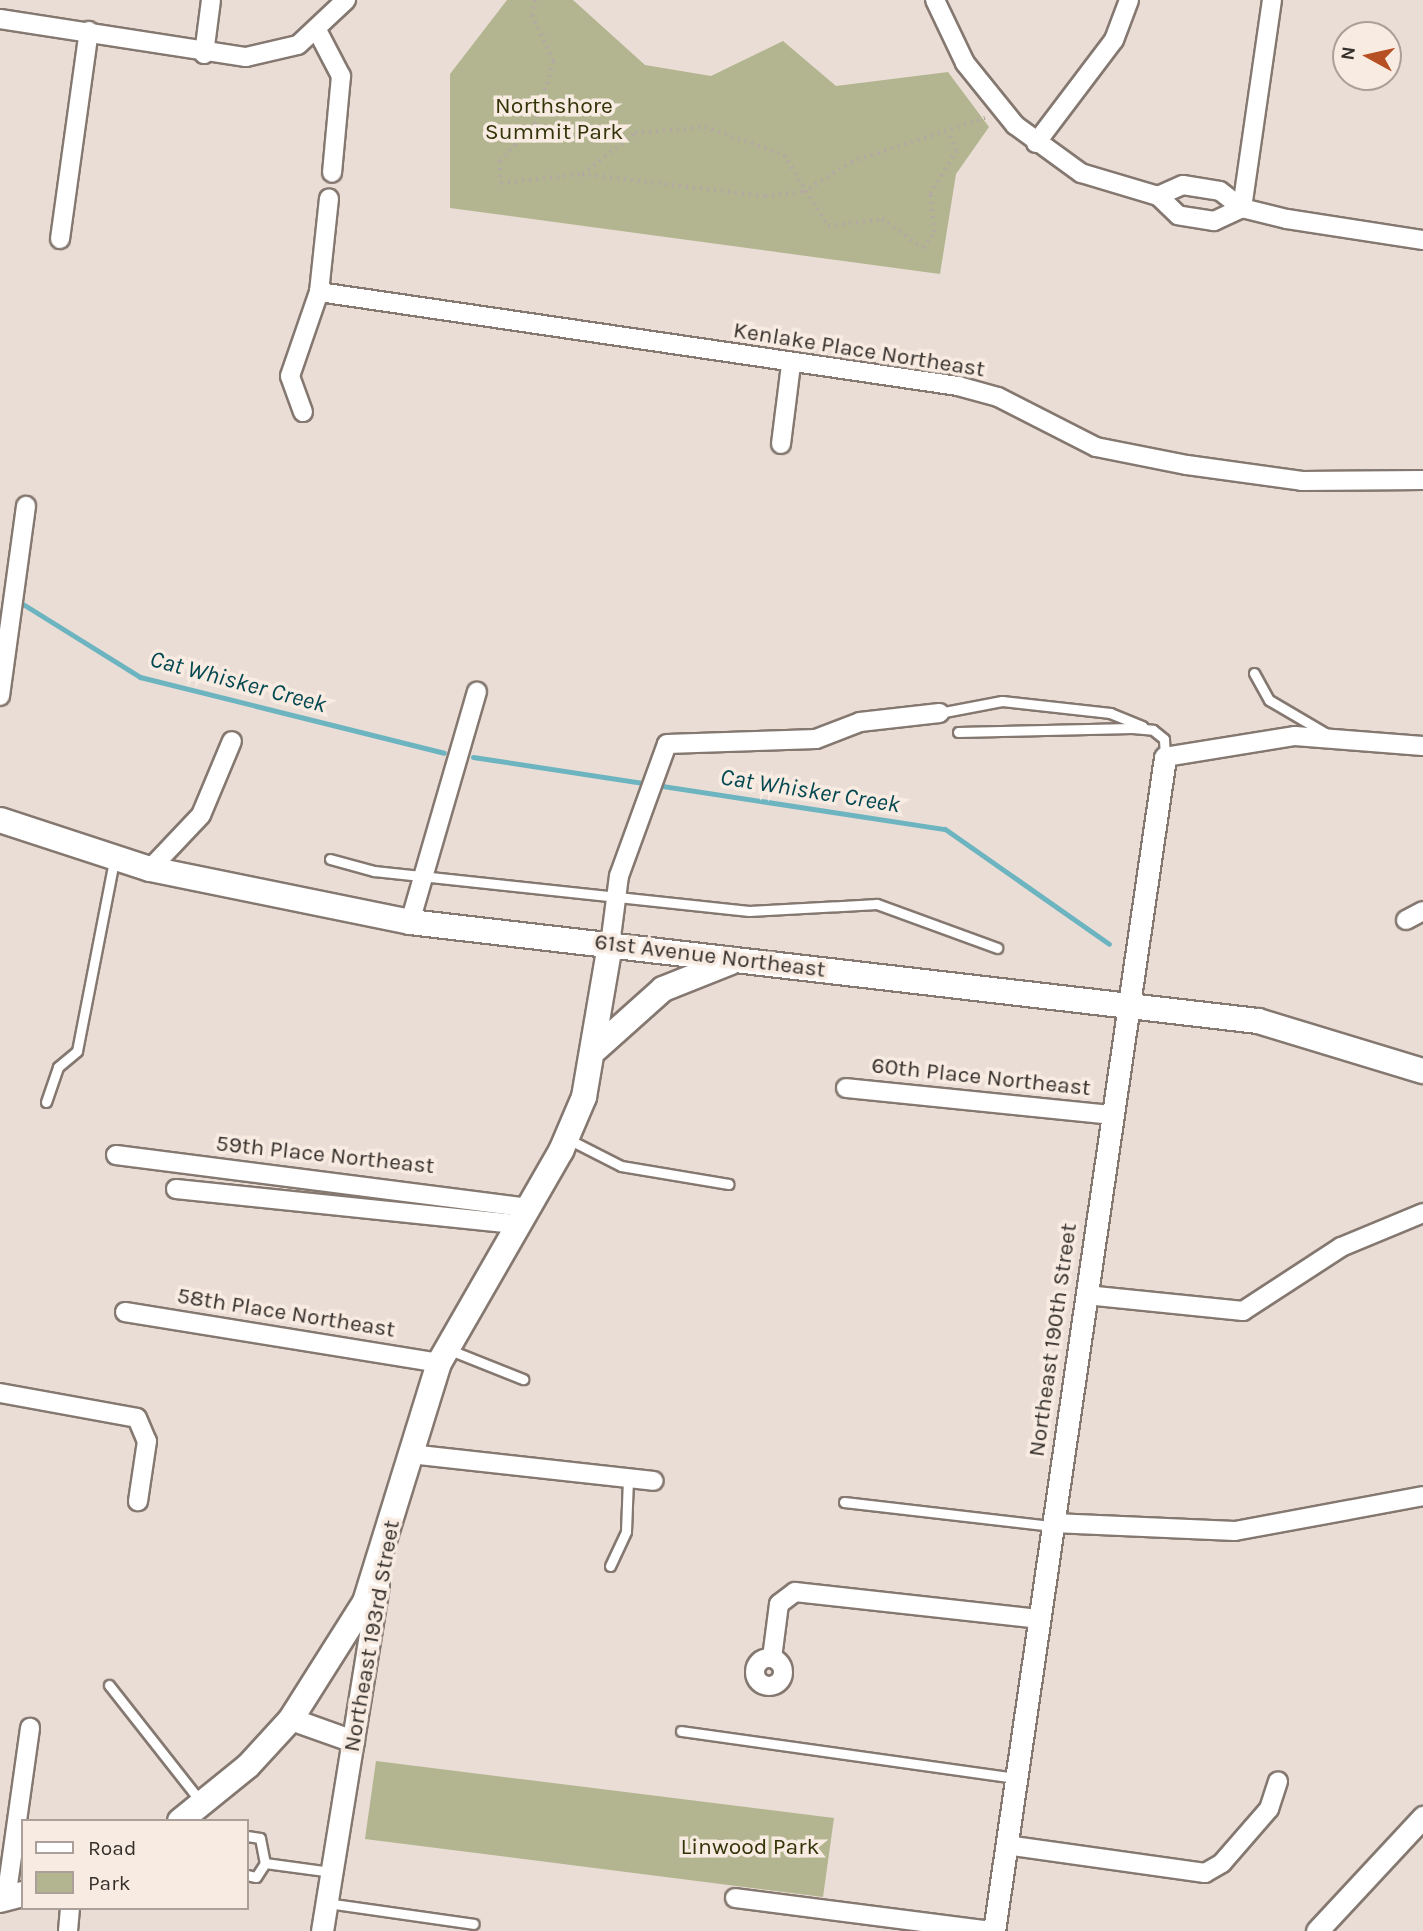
<!DOCTYPE html>
<style>
body{margin:0}
#map{position:relative;width:1423px;height:1931px;overflow:hidden;background:#eaddd5;font-family:Karla,sans-serif}
div>[style]{position:absolute}
[style*='--x']{left:calc(var(--x)*1px);top:calc(var(--y)*1px);width:calc(var(--w)*1px);rotate:calc(var(--a)*1deg)}
.green>*{inset:0;background:#b2b58f}
.stream>*{height:5px;margin:-2.5px;padding:0 2.5px;transform-origin:2.5px;border-radius:2.5px;background:#6db4c1}
.path>*{height:3.5px;margin-top:-1.75px;transform-origin:0;background:repeating-linear-gradient(90deg,#b3a9a2 0 2px,transparent 0 7px)}
.roads{filter:drop-shadow(2px 0 #847870) drop-shadow(-2px 0 #847870) drop-shadow(0 2px #847870) drop-shadow(0 -2px #847870)}
.service>*{height:9px;margin:-4.5px;padding:0 4.5px;transform-origin:4.5px;border-radius:4.5px;background:#fff}
.minor>*{height:18px;margin:-9px;padding:0 9px;transform-origin:9px;border-radius:9px;background:#fff}
.minor>.ring{margin:-9px;padding:0;box-sizing:content-box;background:none;border:18px solid #fff;border-radius:50%}
.tertiary>*{height:21px;margin:-10.5px;padding:0 10.5px;transform-origin:10.5px;border-radius:10.5px;background:#fff}
.secondary>*{height:24px;margin:-12px;padding:0 12px;transform-origin:12px;border-radius:12px;background:#fff}
span{translate:-50% -50%;white-space:nowrap;text-align:center;line-height:1.15;-webkit-text-stroke:7px #f8ebe2;paint-order:stroke}
.park-label{font-size:23px;color:#323307}
.street-label{font-size:23px;color:#35302c}
.water-label{font-size:24px;color:#034851;font-style:italic}
.legend{position:absolute;left:21px;top:1819px;width:228px;height:91px;box-sizing:border-box;background:#f8ebe2;border:2px solid #aaa099;margin:0;padding:9px 12px;list-style:none;font-size:21px;color:#35302c}
.legend li{display:flex;align-items:center;gap:14px;height:35px}
.legend b{width:35px;border:2px solid #aaa099}
.north{position:absolute;left:1332px;top:21px;width:70px;height:70px;box-sizing:border-box;background:#f8ebe2;border:2px solid #aaa099;border-radius:50%;rotate:278deg;font-size:19px;font-weight:700;line-height:28px;text-align:center;color:#35302c}
.north::after{content:'';display:block;margin:auto;width:24px;height:32px;background:#b65024;clip-path:polygon(50% 0,100% 100%,50% 72%,0 100%)}
</style>
<div id="map">
<div class="green">
<div style="clip-path:polygon(507px 0,573px 0,645px 65px,711px 76px,783px 41px,836px 86px,948px 72px,989px 127px,956px 174px,940px 274px,450px 208px,450px 74px)"></div>
<div style="clip-path:polygon(376px 1761px,834px 1818px,823px 1897px,365px 1839px)"></div>
</div>
<div class="stream">
<div style="--x:18;--y:601;--w:144;--a:31.9"></div>
<div style="--x:140;--y:677;--w:313;--a:14"></div>
<div style="--x:473;--y:757;--w:477;--a:8.7"></div>
<div style="--x:945;--y:829;--w:200;--a:35"></div>
</div>
<div class="path">
<div style="--x:535;--y:0;--w:15;--a:101"></div>
<div style="--x:532;--y:15;--w:52;--a:64.9"></div>
<div style="--x:554;--y:62;--w:65;--a:107"></div>
<div style="--x:535;--y:124;--w:51;--a:133.4"></div>
<div style="--x:500;--y:161;--w:22;--a:87"></div>
<div style="--x:501;--y:183;--w:81;--a:-6.3"></div>
<div style="--x:582;--y:174;--w:184;--a:6.9"></div>
<div style="--x:765;--y:196;--w:38;--a:-6"></div>
<div style="--x:803;--y:192;--w:57;--a:-32"></div>
<div style="--x:851;--y:162;--w:141;--a:-18.2"></div>
<div style="--x:582;--y:174;--w:67;--a:-37.7"></div>
<div style="--x:635;--y:133;--w:70;--a:-4.9"></div>
<div style="--x:705;--y:127;--w:84;--a:19.5"></div>
<div style="--x:784;--y:155;--w:84;--a:58.2"></div>
<div style="--x:828;--y:226;--w:54;--a:-7.4"></div>
<div style="--x:882;--y:219;--w:50;--a:35.3"></div>
<div style="--x:923;--y:248;--w:19;--a:-55"></div>
<div style="--x:934;--y:232;--w:38;--a:-96"></div>
<div style="--x:930;--y:194;--w:50;--a:-58.8"></div>
<div style="--x:956;--y:151;--w:20;--a:-114"></div>
</div>
<div class="roads">
<div class="service">
<div style="--x:1254;--y:673;--w:31;--a:61"></div>
<div style="--x:1269;--y:700;--w:67;--a:30.4"></div>
<div style="--x:939;--y:713;--w:64;--a:-10.8"></div>
<div style="--x:1002;--y:701;--w:109;--a:6.3"></div>
<div style="--x:1110;--y:713;--w:35;--a:22"></div>
<div style="--x:958;--y:732;--w:174;--a:-1.3"></div>
<div style="--x:1132;--y:728;--w:21;--a:5"></div>
<div style="--x:1153;--y:730;--w:14;--a:39"></div>
<div style="--x:1164;--y:739;--w:18;--a:87"></div>
<div style="--x:330;--y:859;--w:46;--a:15.3"></div>
<div style="--x:374;--y:871;--w:377;--a:6.1"></div>
<div style="--x:749;--y:911;--w:128;--a:-3.1"></div>
<div style="--x:877;--y:904;--w:128;--a:20.1"></div>
<div style="--x:46;--y:1102;--w:37;--a:-71"></div>
<div style="--x:58;--y:1067;--w:25;--a:-40"></div>
<div style="--x:77;--y:1051;--w:195;--a:-79"></div>
<div style="--x:568;--y:1139;--w:59;--a:27"></div>
<div style="--x:621;--y:1166;--w:109;--a:9.5"></div>
<div style="--x:450;--y:1350;--w:79;--a:21.7"></div>
<div style="--x:844;--y:1502;--w:210;--a:6.6"></div>
<div style="--x:610;--y:1566;--w:38;--a:-65"></div>
<div style="--x:626;--y:1531;--w:53;--a:-87.8"></div>
<div style="--x:109;--y:1685;--w:150;--a:51.8"></div>
<div style="--x:681;--y:1731;--w:337;--a:8"></div>
<div style="--x:247;--y:1836;--w:13;--a:9"></div>
<div style="--x:260;--y:1838;--w:25;--a:79"></div>
<div style="--x:265;--y:1863;--w:68;--a:7.7"></div>
<div style="--x:247;--y:1875;--w:9;--a:13"></div>
<div style="--x:256;--y:1877;--w:17;--a:-57"></div>
<div style="--x:327;--y:1903;--w:148;--a:8.1"></div>
</div>
<div class="minor">
<div style="--x:935;--y:0;--w:70;--a:64.5"></div>
<div style="--x:965;--y:63;--w:80;--a:51.1"></div>
<div style="--x:1015;--y:125;--w:82;--a:36"></div>
<div style="--x:1081;--y:173;--w:80;--a:16.6"></div>
<div style="--x:0;--y:19;--w:249;--a:8.8"></div>
<div style="--x:246;--y:57;--w:53;--a:-13"></div>
<div style="--x:298;--y:45;--w:66;--a:-43.2"></div>
<div style="--x:318;--y:32;--w:50;--a:62.4"></div>
<div style="--x:341;--y:76;--w:97;--a:95.3"></div>
<div style="--x:204;--y:54;--w:54;--a:-82.6"></div>
<div style="--x:1036;--y:143;--w:129;--a:-52.9"></div>
<div style="--x:1114;--y:40;--w:43;--a:-69.4"></div>
<div style="--x:1242;--y:208;--w:31;--a:155"></div>
<div style="--x:1214;--y:221;--w:36;--a:-171"></div>
<div style="--x:1178;--y:215;--w:28;--a:-136"></div>
<div style="--x:1158;--y:196;--w:27;--a:-24"></div>
<div style="--x:1183;--y:185;--w:37;--a:9"></div>
<div style="--x:1220;--y:191;--w:28;--a:38"></div>
<div style="--x:1242;--y:208;--w:46;--a:13.7"></div>
<div style="--x:1287;--y:219;--w:138;--a:8.8"></div>
<div style="--x:1242;--y:208;--w:210;--a:-81.8"></div>
<div style="--x:60;--y:239;--w:210;--a:-82.1"></div>
<div style="--x:319;--y:292;--w:646;--a:8.37"></div>
<div style="--x:958;--y:386;--w:41;--a:15.4"></div>
<div style="--x:998;--y:397;--w:110;--a:27"></div>
<div style="--x:1096;--y:447;--w:93;--a:11.2"></div>
<div style="--x:1187;--y:465;--w:116;--a:7.9"></div>
<div style="--x:1302;--y:481;--w:121;--a:-0.5"></div>
<div style="--x:303;--y:412;--w:38;--a:-110"></div>
<div style="--x:290;--y:376;--w:89;--a:-71"></div>
<div style="--x:319;--y:292;--w:94;--a:-83.9"></div>
<div style="--x:781;--y:444;--w:80;--a:-82.8"></div>
<div style="--x:0;--y:696;--w:192;--a:-82.2"></div>
<div style="--x:1165;--y:757;--w:132;--a:-9.2"></div>
<div style="--x:1295;--y:736;--w:128;--a:4.5"></div>
<div style="--x:150;--y:869;--w:74;--a:-46.6"></div>
<div style="--x:201;--y:815;--w:80;--a:-67.3"></div>
<div style="--x:1406;--y:920;--w:19;--a:-28"></div>
<div style="--x:410;--y:922;--w:240;--a:-73.8"></div>
<div style="--x:610;--y:945;--w:70;--a:-82.6"></div>
<div style="--x:619;--y:876;--w:140;--a:-70"></div>
<div style="--x:667;--y:744;--w:149;--a:-1.9"></div>
<div style="--x:816;--y:739;--w:47;--a:-21.1"></div>
<div style="--x:860;--y:722;--w:80;--a:-6.5"></div>
<div style="--x:846;--y:1088;--w:267;--a:5.8"></div>
<div style="--x:116;--y:1155;--w:414;--a:7.3"></div>
<div style="--x:176;--y:1189;--w:343;--a:5.9"></div>
<div style="--x:1086;--y:1295;--w:158;--a:5.8"></div>
<div style="--x:1243;--y:1311;--w:117;--a:-33.1"></div>
<div style="--x:1341;--y:1247;--w:89;--a:-22.5"></div>
<div style="--x:125;--y:1312;--w:318;--a:9.2"></div>
<div style="--x:0;--y:1393;--w:139;--a:10.3"></div>
<div style="--x:137;--y:1418;--w:25;--a:67"></div>
<div style="--x:147;--y:1441;--w:61;--a:98.5"></div>
<div style="--x:410;--y:1454;--w:245;--a:6.3"></div>
<div style="--x:1053;--y:1523;--w:182;--a:2.5"></div>
<div style="--x:1235;--y:1531;--w:191;--a:-10.5"></div>
<div class="ring" style="left:755px;top:1658px;width:10px;height:10px"></div>
<div style="--x:772;--y:1658;--w:54;--a:-82.6"></div>
<div style="--x:779;--y:1604;--w:20;--a:-37"></div>
<div style="--x:795;--y:1592;--w:245;--a:6.3"></div>
<div style="--x:1006;--y:1845;--w:201;--a:8"></div>
<div style="--x:1205;--y:1873;--w:20;--a:-30"></div>
<div style="--x:1222;--y:1863;--w:72;--a:-49"></div>
<div style="--x:1269;--y:1809;--w:29;--a:-72"></div>
<div style="--x:735;--y:1898;--w:261;--a:7.3"></div>
<div style="--x:6;--y:1899;--w:173;--a:-82"></div>
<div style="--x:68;--y:1931;--w:23;--a:-85"></div>
</div>
<div class="tertiary">
<div style="--x:291;--y:1719;--w:66;--a:19.5"></div>
<div style="--x:322;--y:1931;--w:351;--a:-80.8"></div>
<div style="--x:994;--y:1931;--w:1186;--a:-81.71"></div>
<div style="--x:1317;--y:1931;--w:156;--a:-47.1"></div>
</div>
<div class="secondary">
<div style="--x:0;--y:820;--w:158;--a:18.1"></div>
<div style="--x:150;--y:869;--w:265;--a:11.5"></div>
<div style="--x:410;--y:922;--w:854;--a:6.66"></div>
<div style="--x:1258;--y:1021;--w:172;--a:16.9"></div>
<div style="--x:596;--y:1049;--w:90;--a:-41.8"></div>
<div style="--x:663;--y:989;--w:73;--a:-21.7"></div>
<div style="--x:180;--y:1821;--w:87;--a:-39"></div>
<div style="--x:248;--y:1766;--w:64;--a:-47.5"></div>
<div style="--x:291;--y:1719;--w:138;--a:-57.7"></div>
<div style="--x:365;--y:1602;--w:250;--a:-72.8"></div>
<div style="--x:439;--y:1363;--w:245;--a:-60.1"></div>
<div style="--x:561;--y:1151;--w:59;--a:-66.9"></div>
<div style="--x:584;--y:1097;--w:154;--a:-80.3"></div>
<div style="--x:0;--y:1900;--w:24;--a:-15"></div>
</div>
</div>
<div class="park-label">
<span style="left:554px;top:119px">Northshore<br>Summit Park</span>
<span style="left:750px;top:1847px">Linwood Park</span>
</div>
<div class="street-label">
<span style="left:859px;top:350px;rotate:9deg">Kenlake Place Northeast</span>
<span style="left:710px;top:956px;rotate:7deg">61st Avenue Northeast</span>
<span style="left:981px;top:1077px;rotate:6deg">60th Place Northeast</span>
<span style="left:325px;top:1155px;rotate:6deg">59th Place Northeast</span>
<span style="left:286px;top:1313px;rotate:9deg">58th Place Northeast</span>
<span style="left:1053px;top:1340px;rotate:-82deg">Northeast 190th Street</span>
<span style="left:372px;top:1636px;rotate:-80deg">Northeast 193rd Street</span>
</div>
<div class="water-label">
<span style="left:238px;top:682px;rotate:15deg">Cat Whisker Creek</span>
<span style="left:810px;top:791px;rotate:9deg">Cat Whisker Creek</span>
</div>
<ul class="legend">
<li><b style="height:9px;background:#fff"></b>Road</li>
<li><b style="height:19px;background:#b2b58f"></b>Park</li>
</ul>
<div class="north">N</div>
</div>
